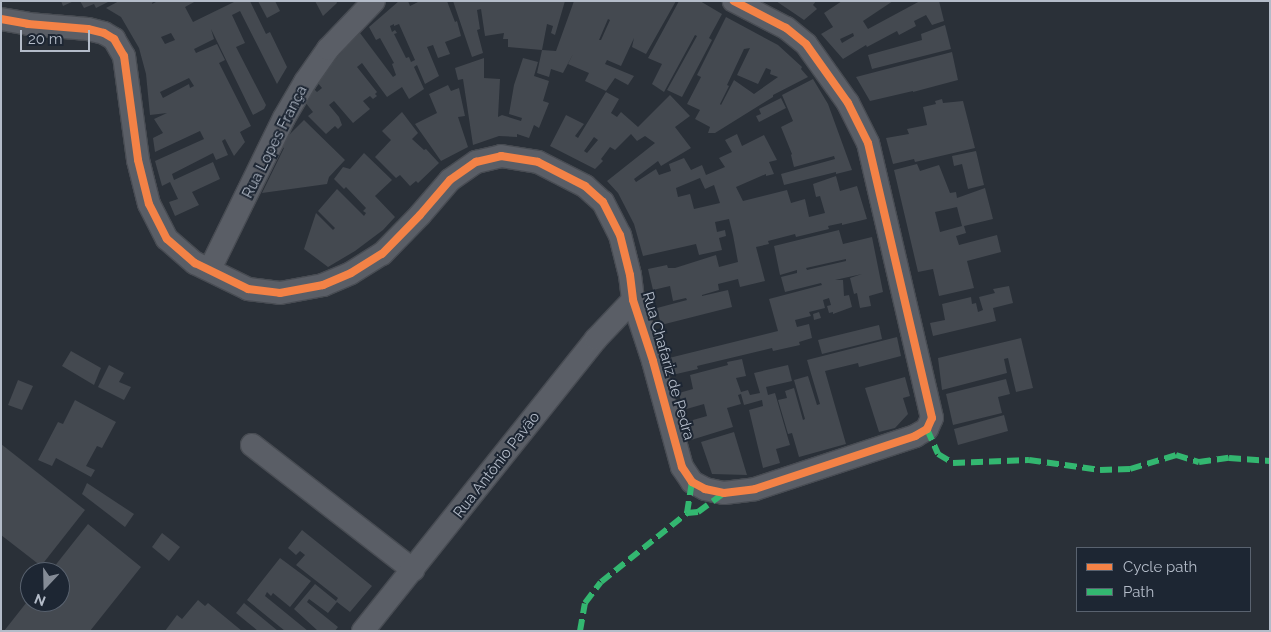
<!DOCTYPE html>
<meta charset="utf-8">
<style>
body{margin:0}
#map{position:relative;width:1271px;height:632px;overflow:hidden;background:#2a3038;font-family:Raleway,sans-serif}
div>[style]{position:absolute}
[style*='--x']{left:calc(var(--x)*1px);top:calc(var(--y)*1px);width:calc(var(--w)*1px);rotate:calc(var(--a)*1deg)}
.building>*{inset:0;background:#444950}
.roads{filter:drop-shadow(1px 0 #484c53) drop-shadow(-1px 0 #484c53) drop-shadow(0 1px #484c53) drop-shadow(0 -1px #484c53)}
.minor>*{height:22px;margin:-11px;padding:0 11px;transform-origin:11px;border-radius:11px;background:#5a5e66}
.quiet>*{height:6px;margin-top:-3px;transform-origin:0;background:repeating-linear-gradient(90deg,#33b770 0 12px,transparent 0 18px)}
.cycleway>*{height:8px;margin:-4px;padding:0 4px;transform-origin:4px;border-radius:4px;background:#f48246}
span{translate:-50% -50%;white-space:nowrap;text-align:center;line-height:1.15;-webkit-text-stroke:4px #1d2633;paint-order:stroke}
.street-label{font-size:15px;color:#b4bcc9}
.frame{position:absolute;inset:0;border:2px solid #b4bcc9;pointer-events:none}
.legend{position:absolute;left:1076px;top:547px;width:175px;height:65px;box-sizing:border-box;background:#1d2633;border:1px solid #59626f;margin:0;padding:6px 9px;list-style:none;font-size:15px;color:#b4bcc9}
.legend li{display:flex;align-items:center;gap:10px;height:25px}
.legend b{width:25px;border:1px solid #59626f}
.north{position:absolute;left:20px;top:562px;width:50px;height:50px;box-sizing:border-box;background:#1d2633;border:1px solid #59626f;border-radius:50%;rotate:201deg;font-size:14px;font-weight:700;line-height:20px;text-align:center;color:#b4bcc9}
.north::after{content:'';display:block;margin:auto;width:18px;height:22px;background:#848b96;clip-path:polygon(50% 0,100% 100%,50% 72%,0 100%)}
.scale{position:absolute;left:20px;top:30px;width:70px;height:22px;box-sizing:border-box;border:2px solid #b4bcc9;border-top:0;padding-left:6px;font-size:15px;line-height:18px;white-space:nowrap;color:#b4bcc9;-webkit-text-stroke:4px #1d2633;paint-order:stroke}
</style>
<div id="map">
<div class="building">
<div style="clip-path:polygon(61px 1px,74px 1px,63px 6px)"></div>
<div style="clip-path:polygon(80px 1px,110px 1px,96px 8px,94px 4px,84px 8px)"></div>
<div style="clip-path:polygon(evenodd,119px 1px,153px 1px,152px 4px,158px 1px,196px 1px,185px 7px,193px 22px,236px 1px,250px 1px,266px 34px,270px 32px,287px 67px,277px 84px,240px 11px,232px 15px,245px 43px,236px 47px,266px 105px,264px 109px,253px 115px,211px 29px,214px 39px,194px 49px,196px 53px,217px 44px,225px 60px,219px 63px,251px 126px,240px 132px,245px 142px,234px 156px,225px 139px,222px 141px,228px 155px,216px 160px,213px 153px,172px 174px,174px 180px,213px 162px,220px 179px,192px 192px,199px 205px,175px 216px,169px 202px,178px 199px,170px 182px,162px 186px,155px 161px,204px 139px,200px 131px,155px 152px,153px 138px,163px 133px,154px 119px,167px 113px,150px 115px,146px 74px,139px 48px,121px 17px,106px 8px,119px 1px,171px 33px,175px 40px,165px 44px,161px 37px,171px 33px,119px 1px,189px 78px,194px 86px,190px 88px,189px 84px,163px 98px,160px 92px,189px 78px)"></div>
<div style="clip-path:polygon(258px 1px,275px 1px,280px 11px,267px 18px)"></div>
<div style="clip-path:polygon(315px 1px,336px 1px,337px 3px,323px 16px)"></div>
<div style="clip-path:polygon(evenodd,399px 1px,408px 1px,410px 6px,420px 1px,447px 1px,455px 22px,457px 21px,461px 36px,445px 42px,450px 54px,438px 58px,433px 45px,427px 47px,439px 76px,425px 84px,417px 65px,414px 67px,424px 89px,409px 99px,402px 87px,387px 97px,362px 63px,357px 67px,377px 92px,375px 94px,377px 96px,373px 99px,370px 96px,363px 101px,370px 109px,353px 123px,334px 101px,329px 105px,339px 117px,342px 125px,338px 129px,335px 126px,326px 134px,308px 116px,313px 112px,305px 102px,314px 89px,317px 92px,322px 88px,317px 82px,348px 44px,360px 33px,393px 77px,396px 75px,392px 64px,394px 63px,380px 38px,376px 40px,369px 27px,399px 1px,394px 24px,394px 26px,399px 24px,415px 60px,411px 62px,409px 57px,406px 58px,394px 34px,397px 33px,395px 30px,392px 32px,390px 26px,394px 24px)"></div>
<div style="clip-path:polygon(453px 1px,565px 1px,555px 35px,551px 33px,553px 26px,547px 24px,542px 50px,508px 47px,508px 39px,503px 39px,504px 33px,485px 36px,481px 9px,477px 10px,480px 29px,477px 30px,483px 53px,472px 57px)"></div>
<div style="clip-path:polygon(evenodd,574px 1px,676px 1px,646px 54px,632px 47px,634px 38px,621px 66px,607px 60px,605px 64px,634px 76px,628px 85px,615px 78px,606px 91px,585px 81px,589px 73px,568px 64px,573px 54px,563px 73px,551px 69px,549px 77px,537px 73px,542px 50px,556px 51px,574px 1px,608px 19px,610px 20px,601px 40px,599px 40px,608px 19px)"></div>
<div style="clip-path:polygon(679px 1px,700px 1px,722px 14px,709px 38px,712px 40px,682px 97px,667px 90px,697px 36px,695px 35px,664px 92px,652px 84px,662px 64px,648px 58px)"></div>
<div style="clip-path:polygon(776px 1px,816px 1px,813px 5px,817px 9px,804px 20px)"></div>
<div style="clip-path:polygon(evenodd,842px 1px,893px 1px,863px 21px,868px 29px,920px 1px,939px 1px,944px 21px,932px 25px,926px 15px,914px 21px,916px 26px,899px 35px,897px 31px,867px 47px,866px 45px,843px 59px,821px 34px,833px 27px,824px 13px,842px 1px,853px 33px,854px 36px,842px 43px,840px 39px,853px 33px)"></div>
<div style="clip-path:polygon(evenodd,726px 17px,778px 45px,802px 67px,801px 69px,808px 77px,773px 95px,773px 97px,715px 133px,708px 133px,710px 127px,695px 119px,700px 110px,687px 104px,701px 77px,697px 75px,726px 17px,750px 48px,737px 75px,758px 84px,766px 68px,771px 70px,770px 74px,778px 77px,754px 94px,734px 80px,721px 105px,720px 104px,729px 86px,727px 85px,744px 49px,750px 48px)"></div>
<div style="clip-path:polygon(945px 25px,951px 49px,872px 69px,868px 55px,922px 40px,921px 34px)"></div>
<div style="clip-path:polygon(952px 52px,958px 80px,913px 92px,913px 91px,870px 101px,856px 77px)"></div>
<div style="clip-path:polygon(484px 58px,484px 78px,500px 79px,498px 117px,502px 115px,521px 121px,522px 118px,509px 114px,514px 85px,523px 58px,538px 62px,534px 76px,549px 81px,543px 101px,549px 103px,539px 128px,534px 125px,529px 138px,517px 134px,517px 137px,499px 136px,473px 145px,463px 79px,458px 80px,455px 68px)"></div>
<div style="clip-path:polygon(813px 79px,828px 104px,852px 170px,836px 174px,836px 172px,784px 185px,781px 174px,835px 159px,834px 156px,794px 167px,791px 155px,792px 154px,781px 127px,793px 121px,782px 95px)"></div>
<div style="clip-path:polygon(448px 85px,451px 91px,459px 88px,465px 116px,458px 117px,468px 147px,441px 161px,415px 124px,437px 113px,429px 94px)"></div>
<div style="clip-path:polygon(evenodd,606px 92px,619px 99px,611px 113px,617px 117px,621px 112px,638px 127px,670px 95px,690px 116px,675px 127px,691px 148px,661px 166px,658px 161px,634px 179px,636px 182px,656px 169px,659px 175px,671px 171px,669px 164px,684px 158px,691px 170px,702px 165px,706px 175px,725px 167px,719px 158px,732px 152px,725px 140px,737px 134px,742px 146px,764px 135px,777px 160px,769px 162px,774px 174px,766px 176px,766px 174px,736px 187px,743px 201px,787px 190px,791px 203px,805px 199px,809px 217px,825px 213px,820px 196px,816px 197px,813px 184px,836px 176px,840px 191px,857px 186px,867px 219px,842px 225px,842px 223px,828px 226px,829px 229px,796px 237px,795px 234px,768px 241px,769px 244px,756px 247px,765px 281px,740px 287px,738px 279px,718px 284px,719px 290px,702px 295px,702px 296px,728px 290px,732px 307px,661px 325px,657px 308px,687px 300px,686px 298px,673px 301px,670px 286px,653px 290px,648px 269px,667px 265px,668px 268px,675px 268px,716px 255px,719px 267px,738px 262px,733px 235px,729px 219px,715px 222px,717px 232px,725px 230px,726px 236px,719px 238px,722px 250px,699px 255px,696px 244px,643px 256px,634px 224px,618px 193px,607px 181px,655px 143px,645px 136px,637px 141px,631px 134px,615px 150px,610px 147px,601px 159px,603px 161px,595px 169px,550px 146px,566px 115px,584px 124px,575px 136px,578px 138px,606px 92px,594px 137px,598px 140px,587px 153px,584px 151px,594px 137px,606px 92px,700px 178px,705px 189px,714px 185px,720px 203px,694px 209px,690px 194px,678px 197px,676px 188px,700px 178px)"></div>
<div style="clip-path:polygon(781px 98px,786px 108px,759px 122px,756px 116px,761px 114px,759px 109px)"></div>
<div style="clip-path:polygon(942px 99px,943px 103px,963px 101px,975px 148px,915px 162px,914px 159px,893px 164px,886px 138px,909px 134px,907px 129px,927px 125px,923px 107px,936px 104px,935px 101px)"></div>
<div style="clip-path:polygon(402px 112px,418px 133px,412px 139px,424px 150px,426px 149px,439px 163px,418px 183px,416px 181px,410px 186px,400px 175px,396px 178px,375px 157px,391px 140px,382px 131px)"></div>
<div style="clip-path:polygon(304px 120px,345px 160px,329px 177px,327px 184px,262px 193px,284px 148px,282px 147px,285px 139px)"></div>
<div style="clip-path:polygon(976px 151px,984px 185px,968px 189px,962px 164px,954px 166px,952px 156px)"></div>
<div style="clip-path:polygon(364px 153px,392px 180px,375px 196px,395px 217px,383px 230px,355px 251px,328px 267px,304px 249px,316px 213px,333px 230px,335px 228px,318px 211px,337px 189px,364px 216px,366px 213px,363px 211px,366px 208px,346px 187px,344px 189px,334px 179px,343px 167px,350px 169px)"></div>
<div style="clip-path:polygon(evenodd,917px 164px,920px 171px,939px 165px,950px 193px,956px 192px,957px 198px,985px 188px,993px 219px,964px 226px,966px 233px,956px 236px,959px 245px,997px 235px,1001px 252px,967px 261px,974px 288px,939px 296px,933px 269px,918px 272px,894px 170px,917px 164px,957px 207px,962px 226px,940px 232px,935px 212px,957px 207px)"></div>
<div style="clip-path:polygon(evenodd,839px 230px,843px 244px,872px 237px,883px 292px,869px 296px,871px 306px,860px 308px,857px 293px,854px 294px,850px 278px,862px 274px,835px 280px,843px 280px,844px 296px,849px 295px,852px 307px,833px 314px,833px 312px,829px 313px,827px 306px,831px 305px,829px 298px,823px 300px,825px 308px,809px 312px,811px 316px,795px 320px,797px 327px,809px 324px,812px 338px,799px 342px,800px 345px,773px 351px,772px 348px,697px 366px,698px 369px,672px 375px,669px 358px,778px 331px,769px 299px,822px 285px,821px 283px,785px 292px,781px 277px,797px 273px,797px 270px,780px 275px,774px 246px,839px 230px,846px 259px,846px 261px,807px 270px,806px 268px,846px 259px)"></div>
<div style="clip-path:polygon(1009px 286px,1013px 303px,993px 308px,996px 321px,933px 336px,930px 323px,945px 320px,942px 304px,971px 297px,972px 304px,976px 303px,978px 312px,983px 310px,979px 297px,995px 293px,993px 289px)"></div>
<div style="clip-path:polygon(819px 312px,821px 318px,814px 320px,813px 314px)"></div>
<div style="clip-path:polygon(879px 325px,882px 339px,822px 354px,818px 340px)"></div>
<div style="clip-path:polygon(897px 337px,901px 356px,859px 367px,858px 363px,825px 371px,846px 444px,799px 457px,792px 433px,788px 434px,778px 400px,787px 398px,785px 391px,794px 388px,803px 420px,805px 419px,794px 380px,808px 376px,817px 405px,820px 404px,807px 360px)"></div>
<div style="clip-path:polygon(1021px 338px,1033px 388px,1016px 392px,1008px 358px,1004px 359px,1007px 373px,942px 390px,938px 358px)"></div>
<div style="clip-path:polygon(71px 351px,101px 368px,94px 385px,62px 366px)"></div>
<div style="clip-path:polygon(742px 359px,746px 376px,736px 378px,741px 392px,748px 390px,750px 395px,760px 393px,754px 373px,788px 365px,792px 381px,766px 387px,768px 395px,775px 393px,790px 445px,776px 449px,780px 463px,763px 468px,749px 410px,763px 406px,762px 400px,744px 405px,741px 394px,738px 395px,741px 404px,727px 408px,733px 427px,691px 440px,686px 422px,707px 416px,704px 404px,683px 410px,679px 393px,693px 389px,690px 375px,728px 365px,727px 362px)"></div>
<div style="clip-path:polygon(109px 365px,124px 373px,119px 382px,131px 387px,124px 400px,98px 387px)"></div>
<div style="clip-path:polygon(905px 377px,910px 396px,903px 398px,908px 414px,895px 428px,879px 432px,865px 388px)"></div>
<div style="clip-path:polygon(1006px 379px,1010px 394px,998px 397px,1002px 413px,953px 425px,946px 394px)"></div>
<div style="clip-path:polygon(18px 380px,33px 386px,22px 410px,8px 405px)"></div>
<div style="clip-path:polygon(75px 400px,116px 422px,102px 448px,97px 446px,86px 466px,95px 470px,91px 477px,56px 458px,52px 466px,38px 460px,58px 422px,63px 424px)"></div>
<div style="clip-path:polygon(1004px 415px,1008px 431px,958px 445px,954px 429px)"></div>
<div style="clip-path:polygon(734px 432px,747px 475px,712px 474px,701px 442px)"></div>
<div style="clip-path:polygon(1px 444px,85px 510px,41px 566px,1px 535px)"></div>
<div style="clip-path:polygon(87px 483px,134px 514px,125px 527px,82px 494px)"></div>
<div style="clip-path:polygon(88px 524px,141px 567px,90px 631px,4px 631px,30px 598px,30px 602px,60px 602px,60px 572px,50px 572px)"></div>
<div style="clip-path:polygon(302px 530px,372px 586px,350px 612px,337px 602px,328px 613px,309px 599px,307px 602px,338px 627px,335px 631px,318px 631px,294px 609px,315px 584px,336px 601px,338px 598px,296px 565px,305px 555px,300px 551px,296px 555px,288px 548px)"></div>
<div style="clip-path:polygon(162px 533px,180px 547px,169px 561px,152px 547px)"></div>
<div style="clip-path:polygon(280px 558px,311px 581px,290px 607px,273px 593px,271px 596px,267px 592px,265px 596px,308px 631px,285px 631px,247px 600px)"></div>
<div style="clip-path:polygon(198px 600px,205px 606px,208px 603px,242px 631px,165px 631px,177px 615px,182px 619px)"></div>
<div style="clip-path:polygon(244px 603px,278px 631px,258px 631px,236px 613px)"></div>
</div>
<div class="roads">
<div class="minor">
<div style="--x:1;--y:19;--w:27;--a:10"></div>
<div style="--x:28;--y:24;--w:60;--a:4.8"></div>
<div style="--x:88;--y:29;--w:16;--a:14"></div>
<div style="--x:104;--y:33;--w:12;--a:31"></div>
<div style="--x:114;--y:39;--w:20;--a:60"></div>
<div style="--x:124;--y:56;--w:105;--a:82.3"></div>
<div style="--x:138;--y:160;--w:45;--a:76"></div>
<div style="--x:149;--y:204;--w:39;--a:63"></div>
<div style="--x:167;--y:239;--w:37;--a:41"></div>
<div style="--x:195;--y:263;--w:59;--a:26.1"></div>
<div style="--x:248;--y:289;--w:32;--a:7"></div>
<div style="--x:280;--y:293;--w:44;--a:-10.5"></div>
<div style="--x:323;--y:285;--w:30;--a:-23"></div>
<div style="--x:351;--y:273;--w:36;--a:-32"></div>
<div style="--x:382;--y:254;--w:54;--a:-45.7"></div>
<div style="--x:420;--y:215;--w:46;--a:-49.4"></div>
<div style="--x:450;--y:180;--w:32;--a:-35"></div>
<div style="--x:476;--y:162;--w:26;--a:-13"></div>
<div style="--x:501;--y:156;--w:37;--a:9"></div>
<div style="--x:538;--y:162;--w:53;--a:27.1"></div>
<div style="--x:585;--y:186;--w:24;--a:42"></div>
<div style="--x:603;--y:202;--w:37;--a:63"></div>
<div style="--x:620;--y:235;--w:41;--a:76"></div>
<div style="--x:630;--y:275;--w:25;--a:83"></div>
<div style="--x:633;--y:300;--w:64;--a:71.8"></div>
<div style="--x:653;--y:361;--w:110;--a:74.7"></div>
<div style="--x:682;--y:467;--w:18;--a:56"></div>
<div style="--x:692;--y:482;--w:15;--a:28"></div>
<div style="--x:705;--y:489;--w:19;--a:12"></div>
<div style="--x:724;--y:493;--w:31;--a:-7"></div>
<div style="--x:755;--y:489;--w:169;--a:-18.3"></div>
<div style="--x:915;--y:436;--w:14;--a:-30"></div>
<div style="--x:927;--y:429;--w:12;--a:-66"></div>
<div style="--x:932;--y:418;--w:282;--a:-103.1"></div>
<div style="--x:868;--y:143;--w:45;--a:-116.6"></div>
<div style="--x:848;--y:103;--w:72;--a:-125.4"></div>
<div style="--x:806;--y:44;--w:26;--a:-141"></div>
<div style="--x:786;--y:28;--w:59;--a:-152.6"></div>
<div style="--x:210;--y:269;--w:168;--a:-63.9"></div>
<div style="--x:284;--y:118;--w:42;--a:-59.7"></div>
<div style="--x:305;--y:82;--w:40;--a:-55.1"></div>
<div style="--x:328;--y:49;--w:66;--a:-46.2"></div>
<div style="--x:252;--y:445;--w:204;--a:37.8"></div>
<div style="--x:363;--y:631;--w:374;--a:-51.4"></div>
<div style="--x:596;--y:339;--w:54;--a:-46.5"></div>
</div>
</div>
<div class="quiet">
<div style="--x:927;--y:429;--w:27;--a:66"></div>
<div style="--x:938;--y:454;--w:17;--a:31"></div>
<div style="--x:953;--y:463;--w:76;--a:-2.3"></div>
<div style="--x:1029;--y:460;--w:72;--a:8"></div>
<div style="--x:1100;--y:470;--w:30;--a:-2"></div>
<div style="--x:1130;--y:469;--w:48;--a:-16.9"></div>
<div style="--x:1176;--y:455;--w:24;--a:17"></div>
<div style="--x:1199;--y:462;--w:30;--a:-8"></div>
<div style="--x:1229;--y:458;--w:41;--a:4.2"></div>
<div style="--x:687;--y:513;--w:11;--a:-5"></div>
<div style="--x:698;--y:512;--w:32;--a:-36"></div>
<div style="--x:580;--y:631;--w:28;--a:-80"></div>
<div style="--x:585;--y:603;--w:26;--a:-53"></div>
<div style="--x:601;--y:582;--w:110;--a:-38.7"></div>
<div style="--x:687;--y:513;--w:31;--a:-81"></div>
</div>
<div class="cycleway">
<div style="--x:1;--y:19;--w:27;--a:10"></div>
<div style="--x:28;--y:24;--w:60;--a:4.8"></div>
<div style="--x:88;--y:29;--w:16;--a:14"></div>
<div style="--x:104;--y:33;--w:12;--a:31"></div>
<div style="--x:114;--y:39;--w:20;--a:60"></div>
<div style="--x:124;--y:56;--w:105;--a:82.3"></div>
<div style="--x:138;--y:160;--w:45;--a:76"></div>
<div style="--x:149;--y:204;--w:39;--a:63"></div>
<div style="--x:167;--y:239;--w:37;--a:41"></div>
<div style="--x:195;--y:263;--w:59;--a:26.1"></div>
<div style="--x:248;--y:289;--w:32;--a:7"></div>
<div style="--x:280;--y:293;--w:44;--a:-10.5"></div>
<div style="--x:323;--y:285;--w:30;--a:-23"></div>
<div style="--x:351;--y:273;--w:36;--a:-32"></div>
<div style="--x:382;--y:254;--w:54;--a:-45.7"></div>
<div style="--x:420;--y:215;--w:46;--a:-49.4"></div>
<div style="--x:450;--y:180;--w:32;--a:-35"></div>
<div style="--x:476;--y:162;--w:26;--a:-13"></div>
<div style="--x:501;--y:156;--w:37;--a:9"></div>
<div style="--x:538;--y:162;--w:53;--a:27.1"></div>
<div style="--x:585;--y:186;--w:24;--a:42"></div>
<div style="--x:603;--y:202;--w:37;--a:63"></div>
<div style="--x:620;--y:235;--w:41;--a:76"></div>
<div style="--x:630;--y:275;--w:25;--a:83"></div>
<div style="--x:633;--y:300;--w:64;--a:71.8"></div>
<div style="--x:653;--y:361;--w:110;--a:74.7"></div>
<div style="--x:682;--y:467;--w:18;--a:56"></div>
<div style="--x:692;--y:482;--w:15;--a:28"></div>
<div style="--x:705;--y:489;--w:19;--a:12"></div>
<div style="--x:724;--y:493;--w:31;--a:-7"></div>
<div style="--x:755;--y:489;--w:169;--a:-18.3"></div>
<div style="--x:915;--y:436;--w:14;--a:-30"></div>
<div style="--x:927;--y:429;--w:12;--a:-66"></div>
<div style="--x:932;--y:418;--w:282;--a:-103.1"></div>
<div style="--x:868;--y:143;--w:45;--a:-116.6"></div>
<div style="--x:848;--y:103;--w:72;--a:-125.4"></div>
<div style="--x:806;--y:44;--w:26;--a:-141"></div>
<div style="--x:786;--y:28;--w:59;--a:-152.6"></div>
</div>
<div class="street-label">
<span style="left:275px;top:142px;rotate:-63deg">Rua Lopes França</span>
<span style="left:668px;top:366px;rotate:74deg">Rua Chafariz de Pedra</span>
<span style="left:497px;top:465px;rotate:-52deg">Rua Antônio Pavão</span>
</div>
<div class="frame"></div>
<ul class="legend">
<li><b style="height:6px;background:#f48246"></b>Cycle path</li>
<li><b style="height:6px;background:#33b770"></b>Path</li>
</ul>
<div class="north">N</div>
<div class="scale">20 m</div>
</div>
